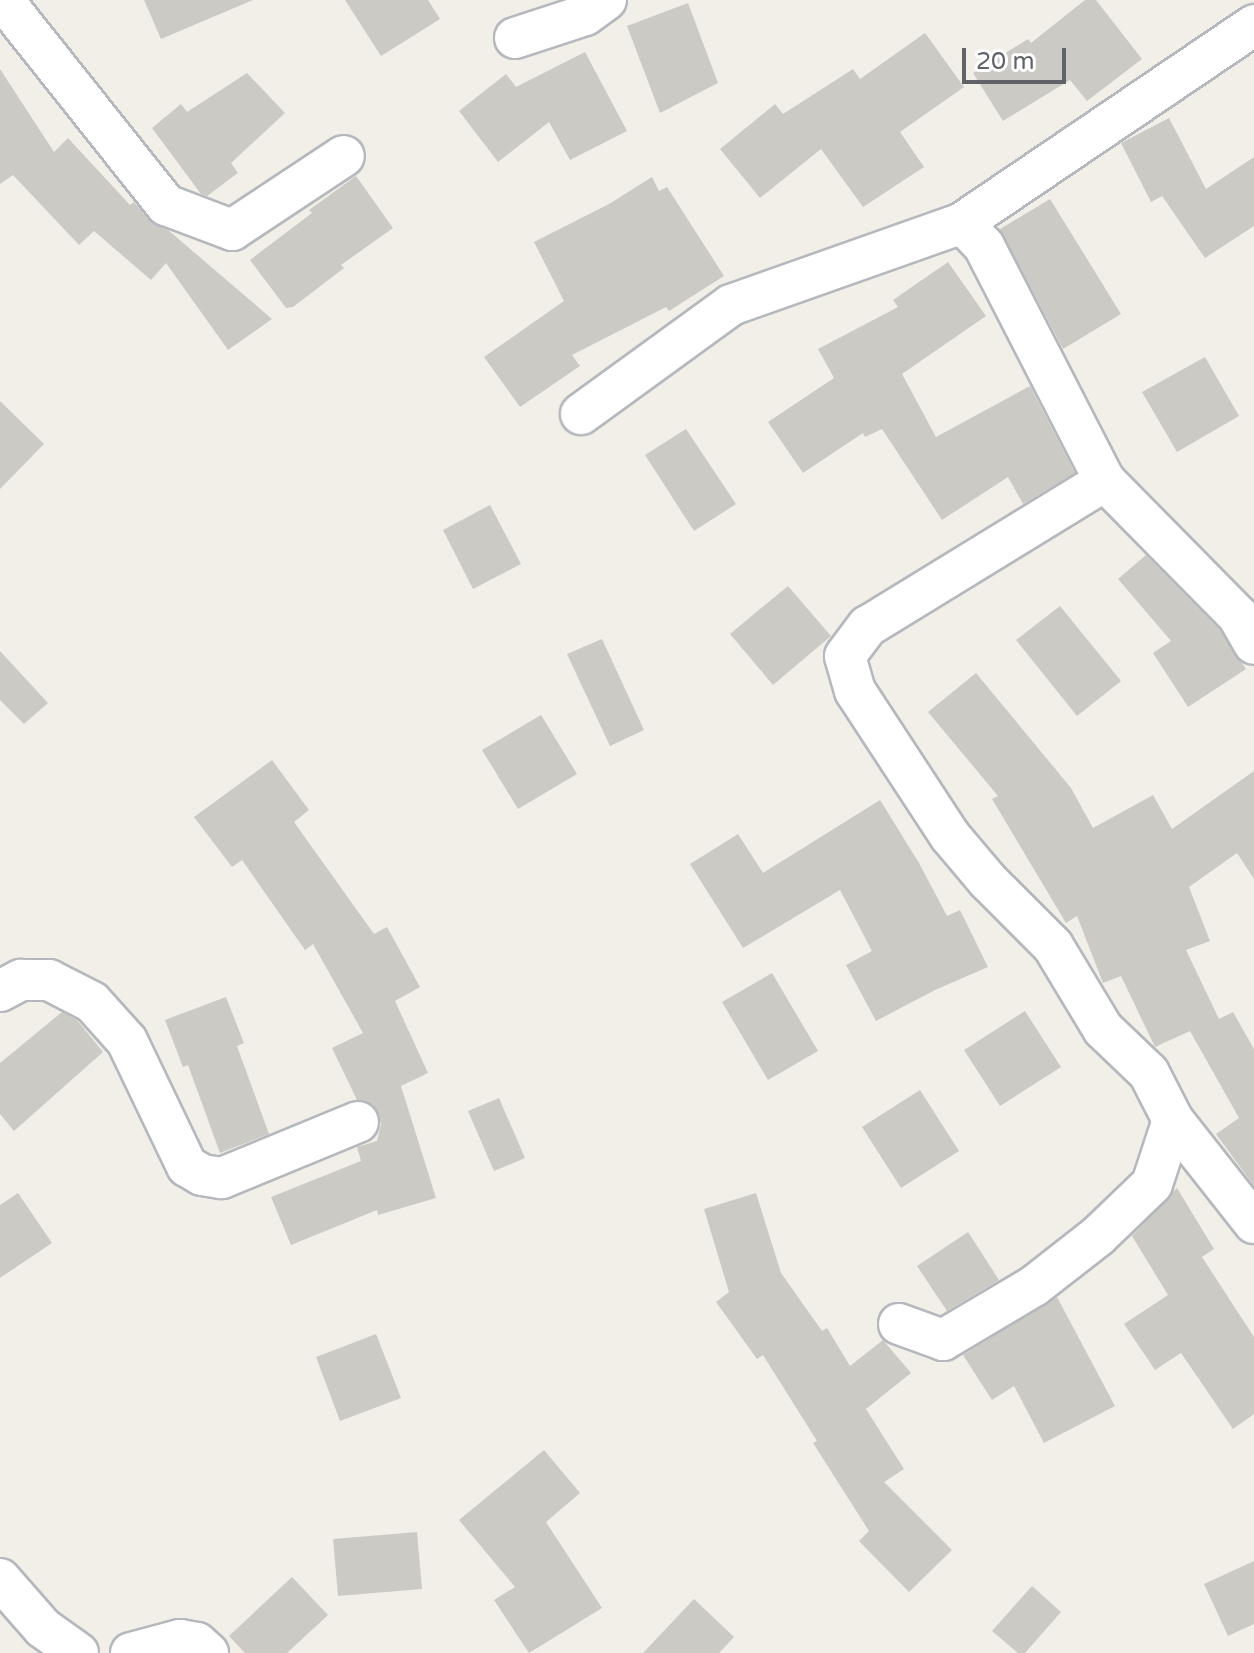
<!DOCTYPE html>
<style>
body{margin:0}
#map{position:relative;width:1254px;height:1653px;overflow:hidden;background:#f1efe8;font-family:"Varela Round",sans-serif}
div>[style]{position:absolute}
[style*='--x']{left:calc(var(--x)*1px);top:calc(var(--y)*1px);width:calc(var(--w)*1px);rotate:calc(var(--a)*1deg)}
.building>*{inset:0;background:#cccac5}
.roads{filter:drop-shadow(2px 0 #b5b8bc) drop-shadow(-2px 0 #b5b8bc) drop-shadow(0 2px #b5b8bc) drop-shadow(0 -2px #b5b8bc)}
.minor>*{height:40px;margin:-20px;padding:0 20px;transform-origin:20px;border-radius:20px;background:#fff}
span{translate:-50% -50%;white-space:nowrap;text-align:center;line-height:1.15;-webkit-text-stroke:6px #fff;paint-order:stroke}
.scale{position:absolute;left:962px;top:48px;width:104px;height:36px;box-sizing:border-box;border:4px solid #5f6368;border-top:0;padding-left:10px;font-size:24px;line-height:28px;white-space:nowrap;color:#5f6368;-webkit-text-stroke:6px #fff;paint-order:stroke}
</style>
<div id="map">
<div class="building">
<div style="clip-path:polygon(144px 0,253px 0,161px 39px)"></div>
<div style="clip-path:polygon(345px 0,428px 0,440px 19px,381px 56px)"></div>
<div style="clip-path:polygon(1085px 0,1096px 0,1142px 59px,1087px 101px,1070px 80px,1003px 121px,973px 73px,1028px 39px,1031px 43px)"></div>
<div style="clip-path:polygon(688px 3px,718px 83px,660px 113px,627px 26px)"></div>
<div style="clip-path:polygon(925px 33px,964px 87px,900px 132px,924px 167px,863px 207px,821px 149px,760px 198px,720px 149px,775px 104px,783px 114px,853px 69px,860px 79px)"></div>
<div style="clip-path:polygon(585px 52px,627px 131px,570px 160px,549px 122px,498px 162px,459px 111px,506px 74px,516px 87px)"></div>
<div style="clip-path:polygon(0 69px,54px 152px,68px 138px,130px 205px,134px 202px,149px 220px,168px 230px,272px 319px,228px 350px,166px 263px,151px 280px,94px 231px,79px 245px,13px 175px,0 184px)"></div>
<div style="clip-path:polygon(247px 73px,285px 113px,231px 163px,238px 173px,207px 196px,201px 194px,152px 128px,181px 104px,187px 112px)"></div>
<div style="clip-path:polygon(1169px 118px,1206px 189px,1254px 157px,1254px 226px,1205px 258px,1162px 196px,1151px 202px,1121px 143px)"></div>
<div style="clip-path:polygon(356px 176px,393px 228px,341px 265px,344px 268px,293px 307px,286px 308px,250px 260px,312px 213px,309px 210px)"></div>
<div style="clip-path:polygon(652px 177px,659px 191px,667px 187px,724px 276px,669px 311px,666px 307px,572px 355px,580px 366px,520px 407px,484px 357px,564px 301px,534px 242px,609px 204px)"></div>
<div style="clip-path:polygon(1050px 199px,1121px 314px,1063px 349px,1000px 229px)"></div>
<div style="clip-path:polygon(948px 262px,986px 316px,902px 374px,936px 437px,1030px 386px,1075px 473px,1023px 504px,1008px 477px,942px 520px,882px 429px,865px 437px,863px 433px,803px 473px,768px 422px,834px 378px,818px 349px,898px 307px,893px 300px)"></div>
<div style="clip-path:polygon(1205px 357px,1239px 416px,1177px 452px,1142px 392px)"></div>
<div style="clip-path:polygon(0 401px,44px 444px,0 489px)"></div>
<div style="clip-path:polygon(686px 429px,736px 504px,694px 531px,645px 455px)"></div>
<div style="clip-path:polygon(490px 505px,521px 564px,473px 589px,443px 530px)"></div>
<div style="clip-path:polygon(1146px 555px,1220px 630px,1246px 669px,1188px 707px,1153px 653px,1171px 641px,1118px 579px)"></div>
<div style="clip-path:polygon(788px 586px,831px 636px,773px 685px,730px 634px)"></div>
<div style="clip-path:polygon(1060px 606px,1121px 681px,1077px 716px,1016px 640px)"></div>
<div style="clip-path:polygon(602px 639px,644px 730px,610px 746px,567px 654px)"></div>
<div style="clip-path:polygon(0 651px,48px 703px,24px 724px,0 700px)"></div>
<div style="clip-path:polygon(976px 673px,1071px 788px,1093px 828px,1153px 795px,1172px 829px,1254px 771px,1254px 879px,1237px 853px,1189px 887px,1210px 941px,1186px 950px,1219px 1019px,1233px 1012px,1254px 1049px,1254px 1186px,1216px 1134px,1239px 1118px,1190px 1031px,1155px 1047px,1121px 976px,1103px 983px,1077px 916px,1066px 923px,992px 799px,998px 796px,928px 712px)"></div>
<div style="clip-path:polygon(541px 715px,577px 774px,518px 809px,482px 750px)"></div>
<div style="clip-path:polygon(272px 760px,309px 810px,294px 822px,374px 934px,387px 927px,420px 987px,395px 1001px,428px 1073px,401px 1086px,436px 1198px,378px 1215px,377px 1210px,291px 1245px,271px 1197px,361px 1161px,357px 1147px,377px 1141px,381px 1124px,373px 1104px,357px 1100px,332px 1048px,363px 1033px,313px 944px,305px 950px,242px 860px,232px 867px,194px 817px)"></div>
<div style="clip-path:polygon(880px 800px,919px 863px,947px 916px,960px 910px,988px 967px,935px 990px,876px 1021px,846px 965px,872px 951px,840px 890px,743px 948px,690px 864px,738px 834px,763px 873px)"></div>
<div style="clip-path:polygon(772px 973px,818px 1051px,768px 1080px,722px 1002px)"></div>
<div style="clip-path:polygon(226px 997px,244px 1043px,237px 1046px,269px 1134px,220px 1153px,188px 1065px,183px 1067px,165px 1020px)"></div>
<div style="clip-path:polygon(1025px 1011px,1061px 1067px,1000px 1106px,964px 1050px)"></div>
<div style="clip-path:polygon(62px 1012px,77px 1020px,103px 1052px,14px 1131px,0 1114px,0 1063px)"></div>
<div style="clip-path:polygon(920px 1090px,959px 1151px,901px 1188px,862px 1127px)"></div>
<div style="clip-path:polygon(499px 1098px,525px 1158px,494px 1171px,468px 1111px)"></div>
<div style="clip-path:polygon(1177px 1188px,1214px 1249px,1202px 1257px,1254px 1337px,1254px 1414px,1233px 1429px,1181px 1353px,1155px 1370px,1124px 1324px,1168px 1295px,1132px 1236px)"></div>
<div style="clip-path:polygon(18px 1193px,52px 1243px,0 1278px,0 1205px)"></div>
<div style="clip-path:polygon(756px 1193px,781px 1273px,822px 1331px,827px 1328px,850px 1366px,883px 1340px,911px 1373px,866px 1409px,904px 1469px,884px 1482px,952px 1550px,909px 1592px,859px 1541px,869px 1531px,813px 1443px,817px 1441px,763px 1355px,757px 1359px,716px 1302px,729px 1292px,704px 1209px)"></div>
<div style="clip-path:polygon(968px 1232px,999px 1280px,947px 1311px,917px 1266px)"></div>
<div style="clip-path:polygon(1057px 1297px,1115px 1406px,1044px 1443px,1014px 1386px,992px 1400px,963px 1355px)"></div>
<div style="clip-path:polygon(376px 1334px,401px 1398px,340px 1421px,316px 1357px)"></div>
<div style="clip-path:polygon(544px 1450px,580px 1493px,546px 1522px,602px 1608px,529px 1653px,494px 1600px,515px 1587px,459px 1520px)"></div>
<div style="clip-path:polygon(417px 1532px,422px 1589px,338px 1596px,333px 1539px)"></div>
<div style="clip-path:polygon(1254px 1561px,1254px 1624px,1228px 1636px,1204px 1584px)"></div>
<div style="clip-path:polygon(292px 1577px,328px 1615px,287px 1653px,245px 1653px,229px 1636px)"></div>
<div style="clip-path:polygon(1032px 1586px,1061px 1612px,1025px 1653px,1018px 1653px,992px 1631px)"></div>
<div style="clip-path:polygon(694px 1599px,734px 1637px,719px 1653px,643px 1653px)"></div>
</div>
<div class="roads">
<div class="minor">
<div style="--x:3;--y:0;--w:262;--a:51.5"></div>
<div style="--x:166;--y:205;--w:71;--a:20.7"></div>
<div style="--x:232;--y:230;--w:134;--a:-33.5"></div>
<div style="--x:515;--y:38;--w:74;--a:-18.2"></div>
<div style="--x:585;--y:15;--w:26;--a:-36"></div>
<div style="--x:962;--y:223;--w:32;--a:46"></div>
<div style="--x:984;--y:246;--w:264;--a:62.8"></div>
<div style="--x:1105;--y:481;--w:190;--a:45.4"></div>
<div style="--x:1238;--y:616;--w:32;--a:60"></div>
<div style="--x:581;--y:414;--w:185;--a:-36"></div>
<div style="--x:731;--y:305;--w:245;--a:-19.5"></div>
<div style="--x:962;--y:223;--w:353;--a:-34.1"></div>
<div style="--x:0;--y:991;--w:24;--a:-28"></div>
<div style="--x:21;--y:980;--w:28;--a:0"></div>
<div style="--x:49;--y:980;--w:48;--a:27.1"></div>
<div style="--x:92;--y:1002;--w:52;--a:48.1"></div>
<div style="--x:127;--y:1041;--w:139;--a:64.4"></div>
<div style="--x:187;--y:1166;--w:17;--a:31"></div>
<div style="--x:202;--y:1175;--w:20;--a:9"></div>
<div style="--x:222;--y:1178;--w:147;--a:-22.4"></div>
<div style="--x:1173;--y:1120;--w:131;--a:51.8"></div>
<div style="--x:899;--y:1324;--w:47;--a:20"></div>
<div style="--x:943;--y:1340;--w:106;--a:-30.7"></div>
<div style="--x:1034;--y:1286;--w:81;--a:-38"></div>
<div style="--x:1098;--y:1236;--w:75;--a:-43.9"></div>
<div style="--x:1152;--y:1184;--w:67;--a:-71.8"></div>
<div style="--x:1173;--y:1120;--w:53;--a:-117.1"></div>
<div style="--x:1149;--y:1073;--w:64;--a:-136.3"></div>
<div style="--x:1103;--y:1029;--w:97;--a:-121.1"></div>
<div style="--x:1053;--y:946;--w:92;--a:-135"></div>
<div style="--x:988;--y:881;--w:59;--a:-130.2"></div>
<div style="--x:950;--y:836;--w:173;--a:-123.2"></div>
<div style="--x:855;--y:691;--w:36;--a:-106"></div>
<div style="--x:845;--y:656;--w:38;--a:-53"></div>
<div style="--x:868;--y:626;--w:278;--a:-31.5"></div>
<div style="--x:0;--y:1579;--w:65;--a:48.7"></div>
<div style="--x:43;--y:1628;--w:43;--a:35.5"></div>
<div style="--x:131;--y:1653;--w:51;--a:-14.9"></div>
<div style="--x:180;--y:1640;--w:17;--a:10"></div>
<div style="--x:197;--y:1643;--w:15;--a:42"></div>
</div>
</div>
<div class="scale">20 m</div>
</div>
